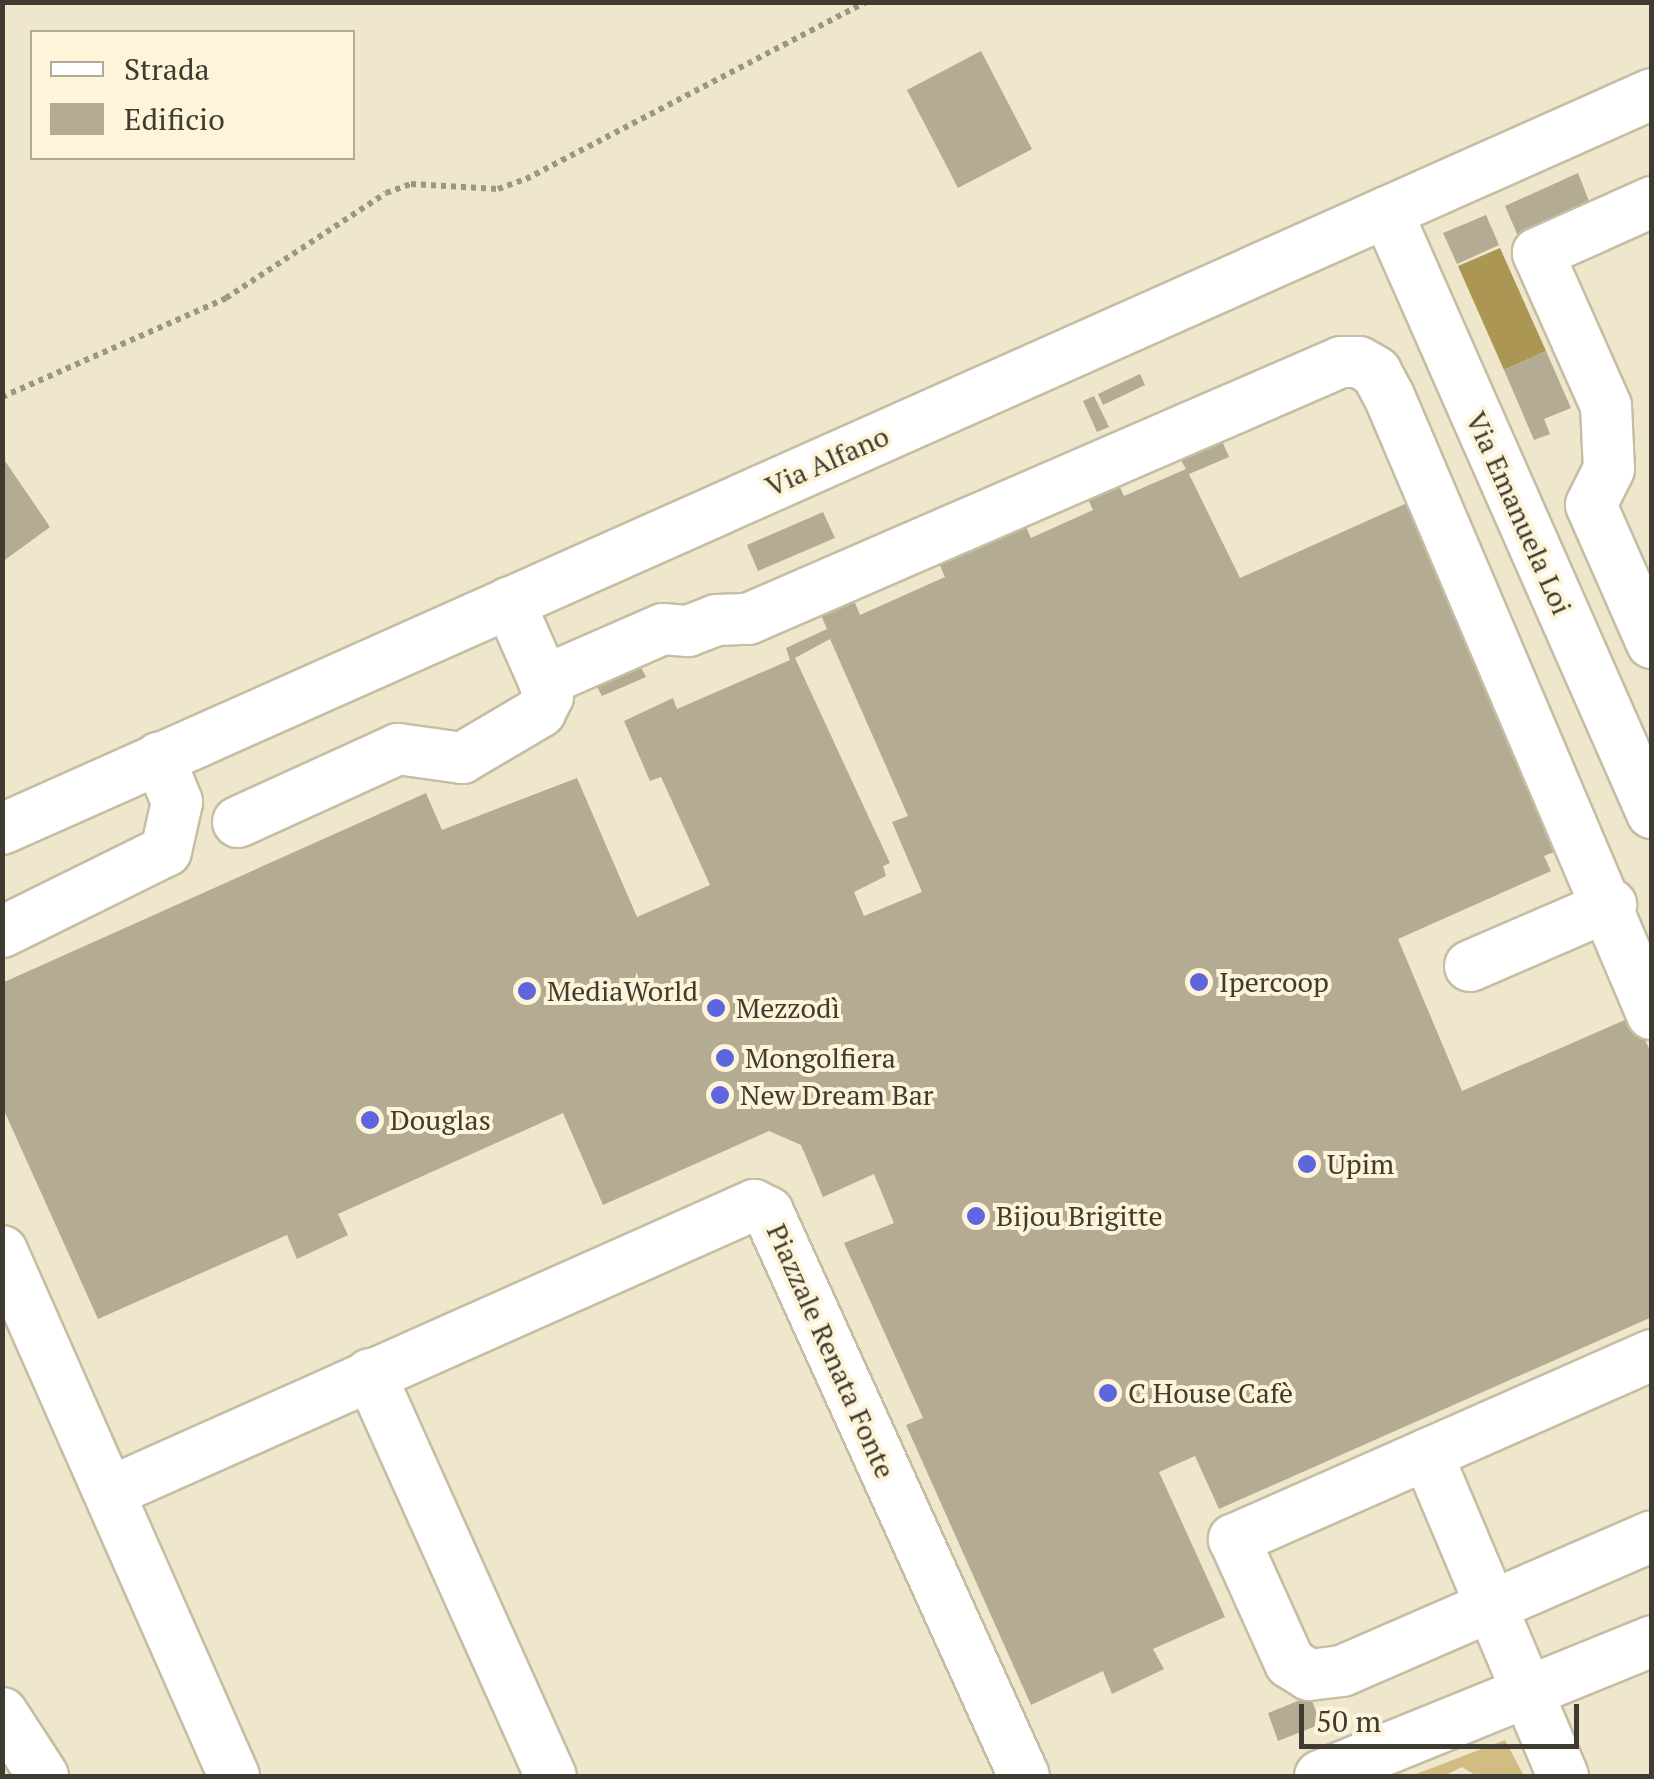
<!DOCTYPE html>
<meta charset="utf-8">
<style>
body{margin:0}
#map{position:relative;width:1654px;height:1779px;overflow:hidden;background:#efe7cc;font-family:"PT Serif",serif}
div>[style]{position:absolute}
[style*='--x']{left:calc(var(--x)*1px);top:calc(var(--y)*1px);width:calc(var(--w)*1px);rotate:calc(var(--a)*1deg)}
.green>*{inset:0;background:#d1bd82}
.water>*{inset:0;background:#ab9654}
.building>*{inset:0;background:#b3ab92}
.path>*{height:6px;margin-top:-3px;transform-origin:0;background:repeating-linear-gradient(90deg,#9c9683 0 5px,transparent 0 10px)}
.roads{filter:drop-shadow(2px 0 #c6bda4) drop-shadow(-2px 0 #c6bda4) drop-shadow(0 2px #c6bda4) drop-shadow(0 -2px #c6bda4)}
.minor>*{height:50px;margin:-25px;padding:0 25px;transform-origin:25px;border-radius:25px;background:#fff}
.dots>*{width:28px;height:28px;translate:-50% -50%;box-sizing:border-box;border:5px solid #fdf4d9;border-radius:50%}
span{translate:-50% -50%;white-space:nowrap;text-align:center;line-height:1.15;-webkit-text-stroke:8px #fdf4d9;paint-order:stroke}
.street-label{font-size:28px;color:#3f3b31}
.poi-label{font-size:28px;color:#3f3b31}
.left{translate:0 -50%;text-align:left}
.frame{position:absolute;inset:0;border:5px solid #3f3b31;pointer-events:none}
.legend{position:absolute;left:30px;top:30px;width:325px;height:130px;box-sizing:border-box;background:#fdf4d9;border:2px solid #b1aa96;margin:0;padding:12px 18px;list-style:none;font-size:30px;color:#3f3b31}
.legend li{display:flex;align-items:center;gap:20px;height:50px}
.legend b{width:50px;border:2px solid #b1aa96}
.scale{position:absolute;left:1299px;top:1704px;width:280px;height:45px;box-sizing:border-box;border:5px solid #3f3b31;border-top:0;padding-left:12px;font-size:30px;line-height:35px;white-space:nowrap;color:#3f3b31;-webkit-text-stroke:8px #fdf4d9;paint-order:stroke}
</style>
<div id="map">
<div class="green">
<div style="clip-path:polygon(1505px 1740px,1524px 1776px,1477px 1776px,1462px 1767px,1444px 1776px,1411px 1776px)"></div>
</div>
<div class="water">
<div style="clip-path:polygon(1500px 248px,1546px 351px,1504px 370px,1458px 266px)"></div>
</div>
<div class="building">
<div style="clip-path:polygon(981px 51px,1032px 149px,958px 188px,907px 90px)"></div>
<div style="clip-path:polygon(1578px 173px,1590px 204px,1518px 236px,1505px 206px)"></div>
<div style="clip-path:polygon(1486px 215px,1499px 245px,1457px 264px,1443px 233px)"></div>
<div style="clip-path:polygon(1546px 351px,1571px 408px,1544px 419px,1550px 434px,1534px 440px,1504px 370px)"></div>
<div style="clip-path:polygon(1140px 374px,1145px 385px,1103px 405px,1098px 394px)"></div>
<div style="clip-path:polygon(1094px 396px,1109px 427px,1097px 432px,1083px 401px)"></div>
<div style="clip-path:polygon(evenodd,1222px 441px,1229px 457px,1189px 474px,1240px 578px,1407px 503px,1562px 849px,1544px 856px,1551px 871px,1398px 939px,1462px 1091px,1634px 1016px,1652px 1055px,1652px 1317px,1219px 1509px,1195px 1456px,1159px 1472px,1225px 1617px,1153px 1649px,1164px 1669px,1112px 1694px,1103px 1671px,1031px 1705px,906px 1425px,923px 1418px,844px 1243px,894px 1223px,874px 1174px,823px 1197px,801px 1145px,769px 1131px,603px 1205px,563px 1113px,338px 1214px,348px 1235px,297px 1259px,287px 1235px,98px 1319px,2px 1106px,2px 983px,426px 793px,442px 830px,577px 778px,637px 917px,710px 885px,661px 777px,650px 781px,624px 721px,673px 698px,677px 709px,790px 660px,786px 648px,827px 629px,820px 613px,853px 598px,860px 615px,945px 577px,938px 561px,1024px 522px,1031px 538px,1093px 510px,1086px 495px,1117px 481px,1124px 496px,1186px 469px,1181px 460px,1222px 441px,830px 639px,908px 816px,892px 822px,922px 892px,864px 916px,854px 892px,886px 876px,883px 866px,890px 863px,795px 658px,830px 639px)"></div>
<div style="clip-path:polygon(5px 461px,50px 527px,2px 562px,2px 463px)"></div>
<div style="clip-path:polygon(823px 512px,835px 538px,758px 571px,747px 545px)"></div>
<div style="clip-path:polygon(641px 667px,646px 677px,602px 696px,597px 687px)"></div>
<div style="clip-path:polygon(1310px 1696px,1321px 1724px,1278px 1741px,1268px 1713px)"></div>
</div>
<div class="path">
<div style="--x:2;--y:397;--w:245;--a:-23.8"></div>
<div style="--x:226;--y:298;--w:191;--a:-33.3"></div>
<div style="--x:386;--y:193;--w:27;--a:-20"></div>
<div style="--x:411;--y:184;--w:87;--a:3.3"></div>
<div style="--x:498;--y:189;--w:30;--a:-20"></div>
<div style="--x:526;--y:179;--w:383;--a:-27.5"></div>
</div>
<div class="roads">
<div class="minor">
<div style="--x:1652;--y:202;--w:125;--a:155.9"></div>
<div style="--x:1538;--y:253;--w:167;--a:66"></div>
<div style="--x:1606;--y:406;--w:63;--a:87.3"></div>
<div style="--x:1609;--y:469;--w:40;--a:116.6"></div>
<div style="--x:1591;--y:505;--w:151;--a:66.2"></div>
<div style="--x:1387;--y:212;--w:657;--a:66.21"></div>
<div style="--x:544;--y:681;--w:130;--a:-23.6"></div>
<div style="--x:663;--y:629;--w:25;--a:5"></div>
<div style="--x:688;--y:631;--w:30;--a:-21"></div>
<div style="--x:716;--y:620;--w:32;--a:-2"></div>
<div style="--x:748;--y:619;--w:646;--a:-23.43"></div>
<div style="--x:1341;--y:362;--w:18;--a:0"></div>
<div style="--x:1359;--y:362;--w:20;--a:30"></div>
<div style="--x:1376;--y:372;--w:27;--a:62"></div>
<div style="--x:1389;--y:396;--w:672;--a:66.95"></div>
<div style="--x:238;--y:822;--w:176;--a:-24.5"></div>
<div style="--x:398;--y:749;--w:65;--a:8"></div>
<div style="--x:462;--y:758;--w:91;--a:-30.5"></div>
<div style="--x:540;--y:712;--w:18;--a:-63"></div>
<div style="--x:548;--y:696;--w:16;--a:-105"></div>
<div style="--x:544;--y:681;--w:86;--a:-113.9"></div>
<div style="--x:2;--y:829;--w:1806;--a:-24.01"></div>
<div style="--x:2;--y:932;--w:183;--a:-26.3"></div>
<div style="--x:166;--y:851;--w:50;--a:-77.3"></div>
<div style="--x:177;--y:802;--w:48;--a:-112.2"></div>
<div style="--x:1470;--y:966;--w:154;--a:-23.4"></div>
<div style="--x:2;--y:1251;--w:574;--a:66.16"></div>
<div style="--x:1652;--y:1355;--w:457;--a:156.2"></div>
<div style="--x:1234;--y:1539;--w:136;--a:65.7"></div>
<div style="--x:1290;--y:1663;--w:22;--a:32"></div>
<div style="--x:1309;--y:1675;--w:33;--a:-7"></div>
<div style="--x:1342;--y:1671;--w:338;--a:-23.5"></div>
<div style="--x:370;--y:1374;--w:441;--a:65.8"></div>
<div style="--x:1427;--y:1454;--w:350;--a:67.1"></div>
<div style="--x:110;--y:1492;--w:705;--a:-24.02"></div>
<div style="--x:754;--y:1205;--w:16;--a:27"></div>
<div style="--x:768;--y:1212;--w:619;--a:65.59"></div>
<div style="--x:2;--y:1713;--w:75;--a:56.9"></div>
<div style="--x:1320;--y:1776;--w:358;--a:-22.1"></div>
</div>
</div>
<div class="dots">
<div style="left:1199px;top:982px;background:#5e66de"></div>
<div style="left:527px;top:991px;background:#5e66de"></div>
<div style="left:716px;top:1008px;background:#5e66de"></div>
<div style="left:725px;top:1058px;background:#5e66de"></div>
<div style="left:720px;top:1095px;background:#5e66de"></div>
<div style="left:370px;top:1120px;background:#5e66de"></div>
<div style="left:1307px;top:1164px;background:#5e66de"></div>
<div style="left:976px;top:1216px;background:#5e66de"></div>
<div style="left:1108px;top:1393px;background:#5e66de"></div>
</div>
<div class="street-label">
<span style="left:827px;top:461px;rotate:-24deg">Via Alfano</span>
<span style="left:1519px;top:513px;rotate:66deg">Via Emanuela Loi</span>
<span style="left:831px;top:1351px;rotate:66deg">Piazzale Renata Fonte</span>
</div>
<div class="poi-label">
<span class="left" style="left:1219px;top:982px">Ipercoop</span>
<span class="left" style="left:547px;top:991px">MediaWorld</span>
<span class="left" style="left:736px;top:1008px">Mezzodì</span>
<span class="left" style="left:745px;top:1058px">Mongolfiera</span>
<span class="left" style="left:740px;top:1095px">New Dream Bar</span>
<span class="left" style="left:390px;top:1120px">Douglas</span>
<span class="left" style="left:1327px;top:1164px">Upim</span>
<span class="left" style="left:996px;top:1216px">Bijou Brigitte</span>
<span class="left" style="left:1128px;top:1393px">C House Cafè</span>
</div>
<div class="frame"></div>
<ul class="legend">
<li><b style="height:12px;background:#fff"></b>Strada</li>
<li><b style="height:28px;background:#b3ab92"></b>Edificio</li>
</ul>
<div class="scale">50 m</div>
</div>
